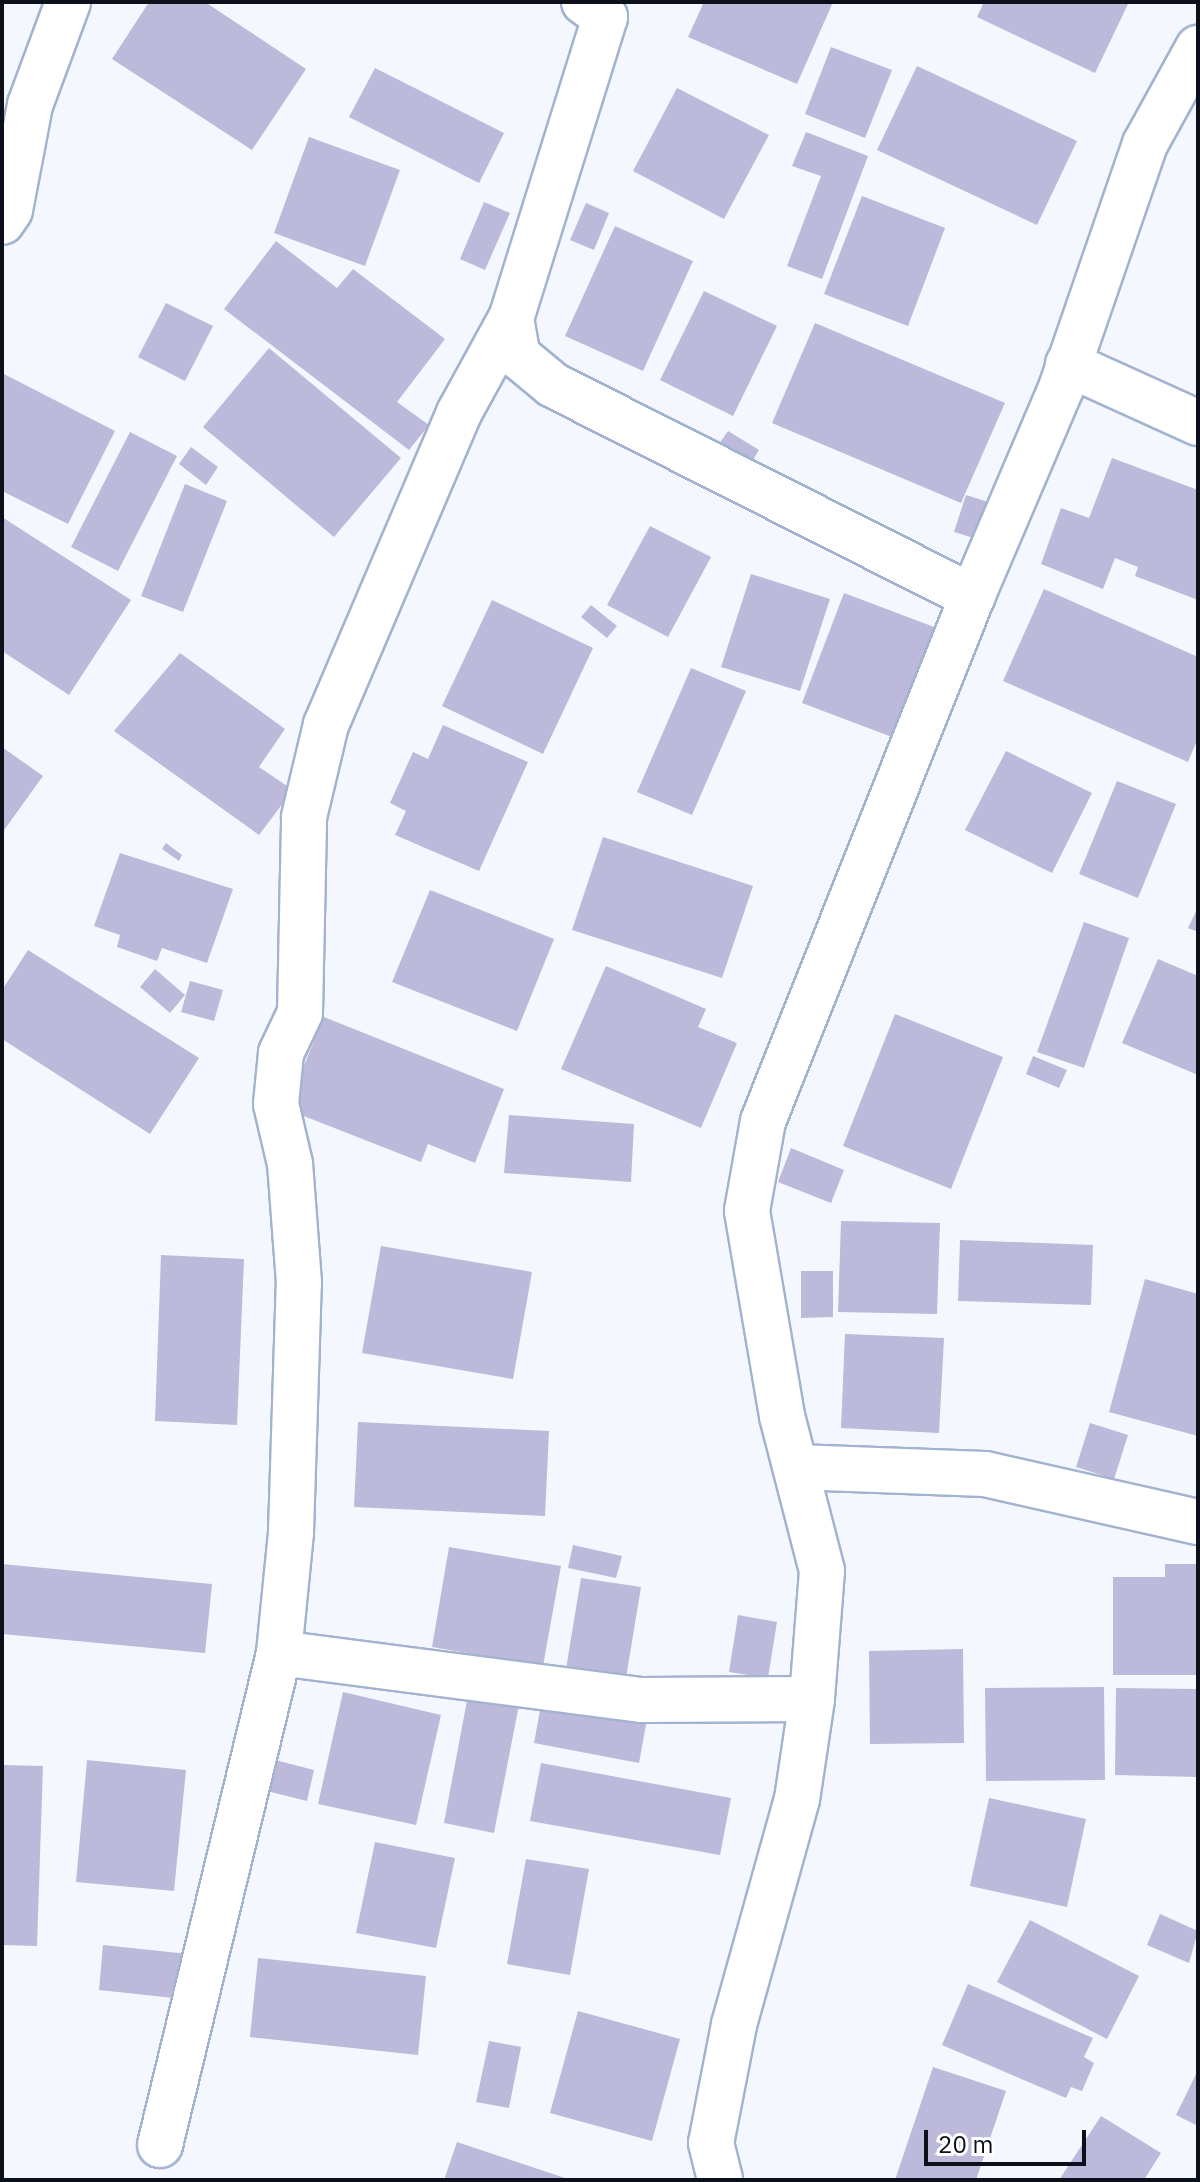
<!DOCTYPE html>
<style>
body{margin:0}
#map{position:relative;width:1200px;height:2182px;overflow:hidden;background:#f4f8fe;font-family:"IBM Plex Sans",sans-serif}
div>[style]{position:absolute}
[style*='--x']{left:calc(var(--x)*1px);top:calc(var(--y)*1px);width:calc(var(--w)*1px);rotate:calc(var(--a)*1deg)}
.building>*{inset:0;background:#bcb9da}
.roads{filter:drop-shadow(2px 0 #a2b3cf) drop-shadow(-2px 0 #a2b3cf) drop-shadow(0 2px #a2b3cf) drop-shadow(0 -2px #a2b3cf)}
.minor>*{height:44px;margin:-22px;padding:0 22px;transform-origin:22px;border-radius:22px;background:#fff}
span{translate:-50% -50%;white-space:nowrap;text-align:center;line-height:1.15;-webkit-text-stroke:6px #fff;paint-order:stroke}
.frame{position:absolute;inset:0;border:4px solid #0b101a;pointer-events:none}
.scale{position:absolute;left:924px;top:2130px;width:162px;height:36px;box-sizing:border-box;border:4px solid #0b101a;border-top:0;padding-left:10px;font-size:24px;line-height:28px;white-space:nowrap;color:#0b101a;-webkit-text-stroke:6px #fff;paint-order:stroke}
</style>
<div id="map">
<div class="building">
<div style="clip-path:polygon(149px 2px,205px 2px,306px 69px,252px 150px,112px 59px)"></div>
<div style="clip-path:polygon(704px 2px,833px 2px,797px 84px,688px 37px)"></div>
<div style="clip-path:polygon(984px 2px,1129px 2px,1095px 73px,977px 17px)"></div>
<div style="clip-path:polygon(831px 47px,892px 70px,865px 138px,805px 114px)"></div>
<div style="clip-path:polygon(917px 66px,1077px 141px,1037px 225px,877px 150px)"></div>
<div style="clip-path:polygon(375px 68px,504px 133px,479px 183px,349px 117px)"></div>
<div style="clip-path:polygon(677px 88px,769px 135px,724px 219px,633px 171px)"></div>
<div style="clip-path:polygon(806px 132px,868px 156px,822px 279px,787px 266px,821px 176px,792px 166px)"></div>
<div style="clip-path:polygon(309px 137px,400px 170px,365px 266px,274px 233px)"></div>
<div style="clip-path:polygon(862px 196px,945px 228px,908px 326px,824px 294px)"></div>
<div style="clip-path:polygon(484px 202px,510px 213px,485px 270px,460px 259px)"></div>
<div style="clip-path:polygon(586px 203px,609px 213px,594px 250px,570px 240px)"></div>
<div style="clip-path:polygon(615px 226px,693px 261px,643px 371px,565px 336px)"></div>
<div style="clip-path:polygon(276px 241px,337px 288px,353px 269px,445px 339px,397px 402px,429px 425px,409px 450px,224px 309px)"></div>
<div style="clip-path:polygon(704px 291px,777px 326px,733px 416px,660px 380px)"></div>
<div style="clip-path:polygon(166px 303px,213px 326px,185px 381px,138px 357px)"></div>
<div style="clip-path:polygon(815px 323px,1005px 403px,961px 503px,772px 423px)"></div>
<div style="clip-path:polygon(269px 348px,401px 458px,334px 537px,203px 427px)"></div>
<div style="clip-path:polygon(2px 373px,115px 431px,68px 524px,2px 491px)"></div>
<div style="clip-path:polygon(728px 431px,759px 450px,750px 465px,719px 444px)"></div>
<div style="clip-path:polygon(130px 432px,177px 456px,118px 571px,71px 547px)"></div>
<div style="clip-path:polygon(191px 447px,218px 467px,206px 485px,179px 464px)"></div>
<div style="clip-path:polygon(1112px 458px,1198px 490px,1198px 600px,1135px 576px,1138px 567px,1115px 558px,1103px 589px,1041px 564px,1061px 508px,1089px 518px)"></div>
<div style="clip-path:polygon(185px 484px,227px 501px,183px 612px,141px 596px)"></div>
<div style="clip-path:polygon(966px 495px,998px 505px,987px 542px,954px 532px)"></div>
<div style="clip-path:polygon(2px 517px,131px 600px,69px 695px,2px 651px)"></div>
<div style="clip-path:polygon(650px 526px,711px 557px,668px 637px,607px 605px)"></div>
<div style="clip-path:polygon(751px 574px,830px 599px,800px 691px,721px 667px)"></div>
<div style="clip-path:polygon(1044px 589px,1198px 657px,1198px 738px,1188px 762px,1003px 681px)"></div>
<div style="clip-path:polygon(844px 593px,942px 630px,900px 740px,802px 703px)"></div>
<div style="clip-path:polygon(492px 600px,593px 648px,543px 754px,442px 706px)"></div>
<div style="clip-path:polygon(591px 605px,617px 626px,607px 638px,581px 617px)"></div>
<div style="clip-path:polygon(180px 653px,285px 729px,259px 767px,293px 790px,259px 835px,114px 731px)"></div>
<div style="clip-path:polygon(691px 668px,746px 691px,692px 815px,637px 792px)"></div>
<div style="clip-path:polygon(443px 725px,528px 762px,479px 871px,395px 835px,406px 811px,390px 803px,413px 752px,428px 759px)"></div>
<div style="clip-path:polygon(2px 747px,43px 776px,2px 833px)"></div>
<div style="clip-path:polygon(1006px 751px,1092px 793px,1052px 873px,965px 830px)"></div>
<div style="clip-path:polygon(1117px 781px,1176px 804px,1138px 898px,1079px 874px)"></div>
<div style="clip-path:polygon(603px 837px,753px 886px,722px 978px,572px 930px)"></div>
<div style="clip-path:polygon(166px 843px,182px 855px,179px 861px,162px 849px)"></div>
<div style="clip-path:polygon(120px 853px,233px 889px,207px 963px,162px 948px,157px 961px,117px 947px,120px 935px,94px 926px)"></div>
<div style="clip-path:polygon(430px 890px,554px 939px,517px 1031px,392px 982px)"></div>
<div style="clip-path:polygon(1198px 907px,1198px 932px,1188px 928px)"></div>
<div style="clip-path:polygon(1084px 922px,1129px 938px,1084px 1068px,1037px 1052px)"></div>
<div style="clip-path:polygon(28px 950px,199px 1058px,150px 1134px,2px 1039px,2px 990px)"></div>
<div style="clip-path:polygon(1158px 959px,1198px 976px,1198px 1075px,1122px 1043px)"></div>
<div style="clip-path:polygon(606px 966px,706px 1009px,698px 1027px,737px 1043px,701px 1128px,561px 1069px)"></div>
<div style="clip-path:polygon(155px 969px,185px 995px,170px 1013px,140px 987px)"></div>
<div style="clip-path:polygon(190px 981px,223px 990px,214px 1021px,181px 1012px)"></div>
<div style="clip-path:polygon(895px 1014px,1003px 1057px,951px 1189px,843px 1146px)"></div>
<div style="clip-path:polygon(324px 1017px,504px 1089px,475px 1163px,428px 1144px,421px 1162px,286px 1109px)"></div>
<div style="clip-path:polygon(1033px 1056px,1067px 1070px,1059px 1088px,1026px 1074px)"></div>
<div style="clip-path:polygon(509px 1115px,634px 1124px,631px 1182px,504px 1173px)"></div>
<div style="clip-path:polygon(791px 1148px,844px 1170px,831px 1203px,778px 1182px)"></div>
<div style="clip-path:polygon(841px 1221px,940px 1223px,937px 1314px,838px 1312px)"></div>
<div style="clip-path:polygon(960px 1240px,1093px 1245px,1091px 1305px,958px 1301px)"></div>
<div style="clip-path:polygon(381px 1246px,532px 1272px,513px 1379px,362px 1353px)"></div>
<div style="clip-path:polygon(161px 1255px,244px 1259px,237px 1425px,155px 1421px)"></div>
<div style="clip-path:polygon(801px 1271px,833px 1271px,833px 1317px,801px 1318px)"></div>
<div style="clip-path:polygon(1145px 1279px,1198px 1294px,1198px 1436px,1109px 1412px)"></div>
<div style="clip-path:polygon(845px 1334px,944px 1338px,939px 1433px,841px 1428px)"></div>
<div style="clip-path:polygon(358px 1422px,549px 1431px,545px 1516px,354px 1507px)"></div>
<div style="clip-path:polygon(1090px 1423px,1128px 1435px,1114px 1479px,1076px 1467px)"></div>
<div style="clip-path:polygon(573px 1545px,622px 1556px,616px 1578px,568px 1568px)"></div>
<div style="clip-path:polygon(449px 1547px,561px 1566px,543px 1666px,432px 1647px)"></div>
<div style="clip-path:polygon(2px 1564px,212px 1584px,205px 1653px,2px 1634px)"></div>
<div style="clip-path:polygon(1165px 1564px,1198px 1564px,1198px 1675px,1113px 1675px,1113px 1577px,1165px 1577px)"></div>
<div style="clip-path:polygon(581px 1578px,641px 1587px,625px 1684px,565px 1675px)"></div>
<div style="clip-path:polygon(738px 1615px,777px 1622px,768px 1678px,729px 1672px)"></div>
<div style="clip-path:polygon(963px 1649px,964px 1743px,870px 1744px,869px 1651px)"></div>
<div style="clip-path:polygon(1104px 1687px,1105px 1780px,986px 1781px,985px 1688px)"></div>
<div style="clip-path:polygon(1116px 1688px,1198px 1689px,1198px 1777px,1115px 1775px)"></div>
<div style="clip-path:polygon(343px 1692px,441px 1715px,416px 1825px,318px 1804px)"></div>
<div style="clip-path:polygon(543px 1694px,648px 1714px,639px 1763px,534px 1743px)"></div>
<div style="clip-path:polygon(468px 1695px,519px 1705px,494px 1833px,444px 1823px)"></div>
<div style="clip-path:polygon(87px 1760px,186px 1770px,174px 1891px,76px 1882px)"></div>
<div style="clip-path:polygon(275px 1760px,314px 1770px,307px 1801px,267px 1791px)"></div>
<div style="clip-path:polygon(541px 1763px,731px 1798px,720px 1855px,530px 1821px)"></div>
<div style="clip-path:polygon(2px 1765px,43px 1766px,37px 1946px,2px 1945px)"></div>
<div style="clip-path:polygon(989px 1798px,1086px 1819px,1067px 1907px,970px 1886px)"></div>
<div style="clip-path:polygon(375px 1842px,455px 1858px,436px 1948px,356px 1933px)"></div>
<div style="clip-path:polygon(526px 1859px,589px 1869px,570px 1975px,507px 1964px)"></div>
<div style="clip-path:polygon(1160px 1914px,1198px 1931px,1189px 1963px,1147px 1945px)"></div>
<div style="clip-path:polygon(1030px 1920px,1139px 1976px,1107px 2039px,997px 1982px)"></div>
<div style="clip-path:polygon(103px 1945px,188px 1954px,183px 1999px,99px 1990px)"></div>
<div style="clip-path:polygon(258px 1958px,426px 1976px,418px 2055px,250px 2037px)"></div>
<div style="clip-path:polygon(968px 1984px,1093px 2038px,1084px 2057px,1094px 2063px,1082px 2091px,1071px 2087px,1066px 2098px,942px 2045px)"></div>
<div style="clip-path:polygon(578px 2011px,680px 2039px,652px 2141px,550px 2113px)"></div>
<div style="clip-path:polygon(489px 2041px,521px 2047px,509px 2108px,476px 2102px)"></div>
<div style="clip-path:polygon(933px 2067px,1006px 2091px,976px 2180px,895px 2180px)"></div>
<div style="clip-path:polygon(1198px 2070px,1198px 2126px,1176px 2115px)"></div>
<div style="clip-path:polygon(1101px 2116px,1161px 2153px,1144px 2180px,1059px 2180px)"></div>
<div style="clip-path:polygon(457px 2142px,568px 2179px,568px 2180px,444px 2180px)"></div>
</div>
<div class="roads">
<div class="minor">
<div style="--x:584;--y:2;--w:26;--a:36"></div>
<div style="--x:605;--y:17;--w:315;--a:107.3"></div>
<div style="--x:511;--y:318;--w:39;--a:80"></div>
<div style="--x:518;--y:356;--w:45;--a:39.6"></div>
<div style="--x:553;--y:385;--w:470;--a:26.8"></div>
<div style="--x:972;--y:597;--w:564;--a:111.74"></div>
<div style="--x:763;--y:1121;--w:91;--a:100.1"></div>
<div style="--x:747;--y:1211;--w:208;--a:80.3"></div>
<div style="--x:782;--y:1416;--w:160;--a:75.5"></div>
<div style="--x:822;--y:1571;--w:128;--a:94.5"></div>
<div style="--x:812;--y:1699;--w:101;--a:98.5"></div>
<div style="--x:797;--y:1799;--w:235;--a:105.6"></div>
<div style="--x:734;--y:2025;--w:120;--a:101"></div>
<div style="--x:711;--y:2143;--w:38;--a:76"></div>
<div style="--x:2;--y:222;--w:14;--a:-56"></div>
<div style="--x:10;--y:210;--w:107;--a:-79.2"></div>
<div style="--x:30;--y:105;--w:110;--a:-69.7"></div>
<div style="--x:1068;--y:364;--w:143;--a:24.4"></div>
<div style="--x:972;--y:597;--w:227;--a:-66.9"></div>
<div style="--x:1061;--y:388;--w:258;--a:-71"></div>
<div style="--x:1145;--y:144;--w:110;--a:-61.1"></div>
<div style="--x:796;--y:1467;--w:189;--a:2.1"></div>
<div style="--x:985;--y:1474;--w:218;--a:12.7"></div>
<div style="--x:279;--y:1653;--w:365;--a:7.4"></div>
<div style="--x:641;--y:1700;--w:171;--a:-0.3"></div>
<div style="--x:160;--y:2145;--w:506;--a:-76.4"></div>
<div style="--x:279;--y:1653;--w:122;--a:-84.3"></div>
<div style="--x:291;--y:1532;--w:249;--a:-88.2"></div>
<div style="--x:299;--y:1283;--w:119;--a:-94.3"></div>
<div style="--x:290;--y:1164;--w:62;--a:-103.1"></div>
<div style="--x:276;--y:1104;--w:51;--a:-84.4"></div>
<div style="--x:281;--y:1053;--w:44;--a:-64.6"></div>
<div style="--x:300;--y:1013;--w:196;--a:-88.8"></div>
<div style="--x:304;--y:817;--w:95;--a:-76.6"></div>
<div style="--x:326;--y:725;--w:339;--a:-66.9"></div>
<div style="--x:459;--y:413;--w:108;--a:-61.3"></div>
</div>
</div>
<div class="frame"></div>
<div class="scale">20 m</div>
</div>
